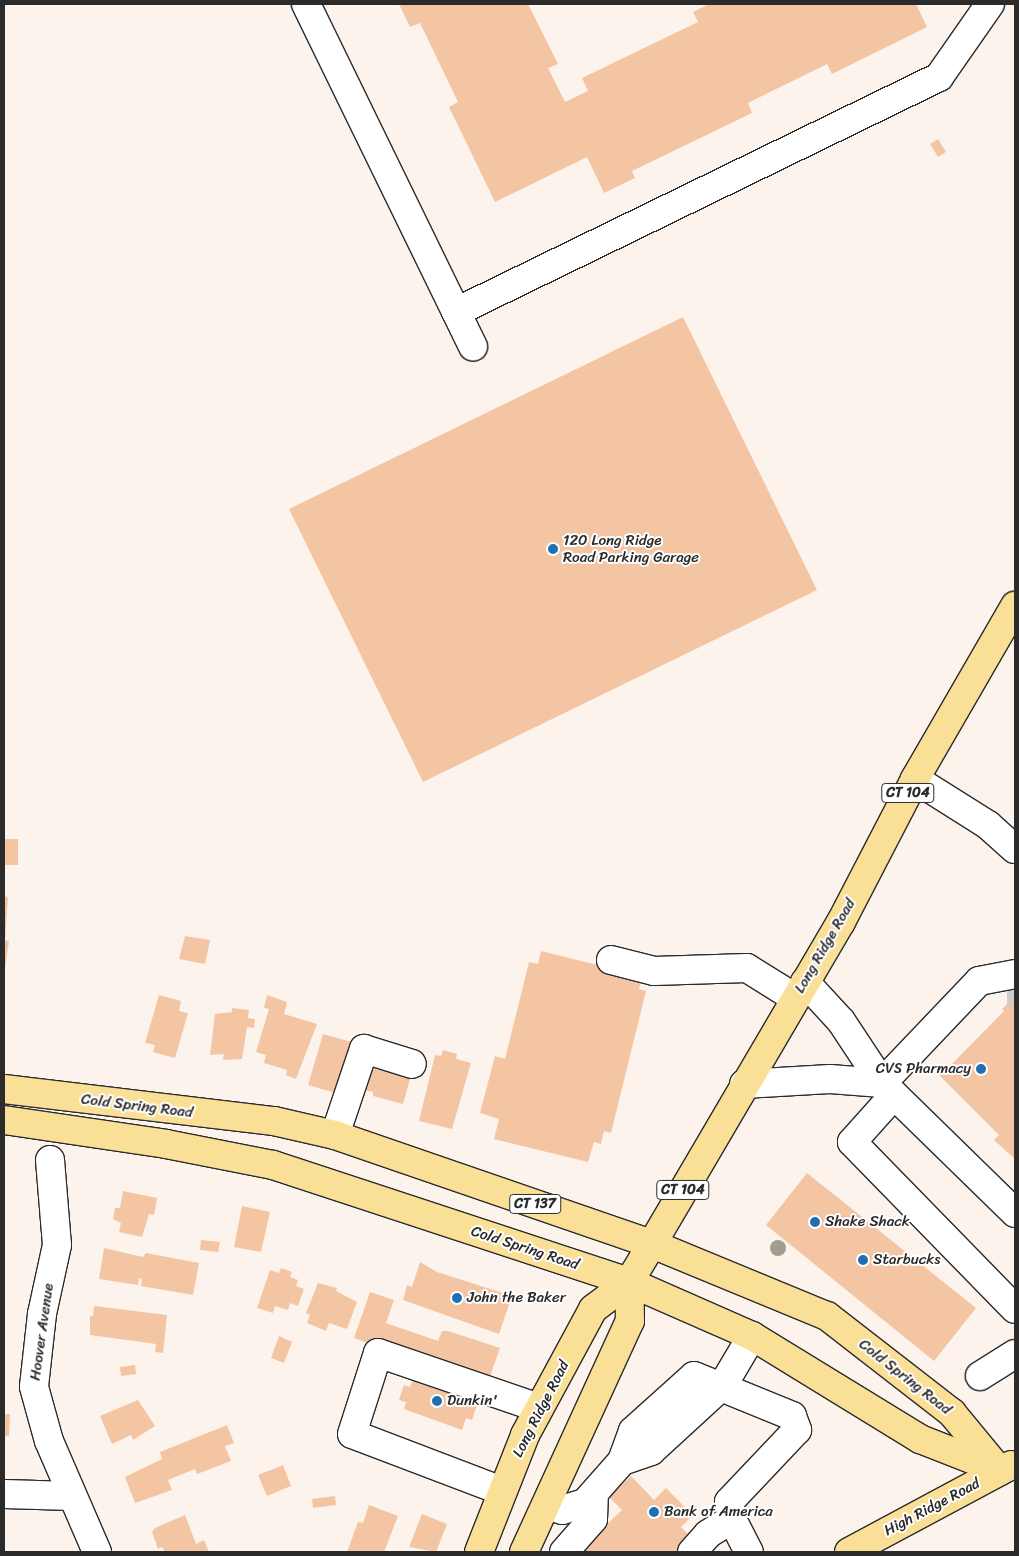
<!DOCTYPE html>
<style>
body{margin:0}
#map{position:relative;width:1019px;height:1556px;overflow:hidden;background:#fdf3ed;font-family:Sriracha,sans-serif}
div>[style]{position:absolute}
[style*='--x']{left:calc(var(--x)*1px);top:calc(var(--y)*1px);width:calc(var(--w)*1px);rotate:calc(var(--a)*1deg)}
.building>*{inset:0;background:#f4c5a3}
.minor-tunnel>*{height:28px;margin-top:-14px;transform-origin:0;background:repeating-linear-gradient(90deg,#d3cbc6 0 28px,transparent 0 42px)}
.roads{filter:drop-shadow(1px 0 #2b2b2b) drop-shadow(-1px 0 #2b2b2b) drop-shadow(0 1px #2b2b2b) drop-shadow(0 -1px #2b2b2b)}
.minor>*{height:28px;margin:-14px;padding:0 14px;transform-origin:14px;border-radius:14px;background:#fff}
.major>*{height:28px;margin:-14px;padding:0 14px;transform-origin:14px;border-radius:14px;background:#fadf96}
.trees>*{width:16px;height:16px;margin:-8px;border-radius:50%;background:#9f9e91}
.dots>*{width:14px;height:14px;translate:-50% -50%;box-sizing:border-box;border:2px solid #fff;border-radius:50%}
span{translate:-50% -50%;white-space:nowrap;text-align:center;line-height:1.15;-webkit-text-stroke:4px #fff;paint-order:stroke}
.shield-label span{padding:1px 4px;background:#fff;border:1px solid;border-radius:4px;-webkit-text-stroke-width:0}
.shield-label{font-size:14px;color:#2b2b2b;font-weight:700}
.poi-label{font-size:15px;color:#2b2b2b}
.left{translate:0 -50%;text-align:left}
.right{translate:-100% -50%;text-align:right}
.street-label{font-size:15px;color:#2b2b2b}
.frame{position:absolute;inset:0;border:5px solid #2b2b2b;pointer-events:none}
</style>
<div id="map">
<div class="building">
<div style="clip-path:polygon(399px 4px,528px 4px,558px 64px,548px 68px,565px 102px,588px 91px,582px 78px,698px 22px,693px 12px,709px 4px,916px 4px,927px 27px,832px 74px,827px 64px,748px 103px,752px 113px,632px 171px,635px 178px,604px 193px,587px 157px,495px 202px,449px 107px,458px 102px,420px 23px,410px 27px)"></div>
<div style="clip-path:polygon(938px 139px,946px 152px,938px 157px,930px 144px)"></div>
<div style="clip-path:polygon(683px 317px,817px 590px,423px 782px,289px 509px)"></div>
<div style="clip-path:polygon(4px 839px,18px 839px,18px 865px,4px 865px)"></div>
<div style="clip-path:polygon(4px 896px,8px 897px,5px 940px,4px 940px)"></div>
<div style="clip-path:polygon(185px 936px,210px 940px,205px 964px,179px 959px)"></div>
<div style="clip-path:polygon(4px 940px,9px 941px,5px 968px,4px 968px)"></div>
<div style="clip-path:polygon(541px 951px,642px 976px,639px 989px,646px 991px,611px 1133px,604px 1131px,601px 1144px,594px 1142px,588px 1162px,494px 1139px,499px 1119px,480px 1113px,495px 1056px,505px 1059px,529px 962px,538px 964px)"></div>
<div style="clip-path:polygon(1007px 980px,1015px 980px,1015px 1159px,994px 1140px,999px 1135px,938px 1074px,944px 1068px,946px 1070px,1004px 1011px,1002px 1009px,1007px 1004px)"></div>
<div style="clip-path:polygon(159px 995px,181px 1001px,179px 1011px,188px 1013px,175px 1058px,153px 1052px,155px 1045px,145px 1043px)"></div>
<div style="clip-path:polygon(267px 995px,287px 1002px,284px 1014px,317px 1024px,296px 1079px,286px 1075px,287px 1070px,264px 1063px,266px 1055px,256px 1052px,269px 1009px,264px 1008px)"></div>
<div style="clip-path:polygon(232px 1008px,249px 1010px,248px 1018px,255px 1019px,254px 1028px,247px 1027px,242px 1059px,223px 1060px,224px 1054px,210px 1055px,215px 1014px,232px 1012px)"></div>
<div style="clip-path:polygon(323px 1034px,355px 1043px,339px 1094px,308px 1085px)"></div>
<div style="clip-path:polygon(443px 1050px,457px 1054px,456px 1059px,471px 1063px,452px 1129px,419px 1121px,435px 1055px,441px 1056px)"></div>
<div style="clip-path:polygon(381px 1066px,412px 1072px,403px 1104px,373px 1096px,373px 1092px,364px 1090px,371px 1067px,380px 1070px)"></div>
<div style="clip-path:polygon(807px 1173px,976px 1308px,934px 1361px,766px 1225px)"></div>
<div style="clip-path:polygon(123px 1191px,157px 1198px,154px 1215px,149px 1214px,142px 1237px,119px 1232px,121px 1223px,113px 1219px,115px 1208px,120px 1208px)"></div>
<div style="clip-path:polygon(242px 1206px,270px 1212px,261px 1252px,234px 1247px)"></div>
<div style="clip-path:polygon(201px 1240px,220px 1242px,218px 1252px,200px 1250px)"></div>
<div style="clip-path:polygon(104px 1248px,143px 1257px,146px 1253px,199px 1263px,193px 1295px,141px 1286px,142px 1279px,139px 1278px,138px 1285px,99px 1279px)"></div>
<div style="clip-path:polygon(420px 1262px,437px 1272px,512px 1296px,499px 1334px,403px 1300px,407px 1285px,412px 1287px)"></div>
<div style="clip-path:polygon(281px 1268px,292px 1272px,290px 1277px,298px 1280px,296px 1286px,304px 1289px,298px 1306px,290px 1303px,288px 1310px,275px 1306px,273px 1313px,257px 1308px,270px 1270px,279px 1273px)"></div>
<div style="clip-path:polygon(318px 1283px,337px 1288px,336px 1291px,357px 1302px,347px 1329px,329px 1323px,326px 1331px,307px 1323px,310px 1315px,306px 1313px)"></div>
<div style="clip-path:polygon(370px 1292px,394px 1300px,386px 1323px,438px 1341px,442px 1331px,448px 1331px,500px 1348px,487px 1385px,354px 1338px)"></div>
<div style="clip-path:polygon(94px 1306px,167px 1315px,163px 1353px,155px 1352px,156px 1344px,90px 1335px,90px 1316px,93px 1316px)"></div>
<div style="clip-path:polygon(279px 1336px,292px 1342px,284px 1363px,271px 1358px)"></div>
<div style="clip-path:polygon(135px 1365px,136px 1374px,121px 1376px,120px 1367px)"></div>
<div style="clip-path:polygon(416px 1372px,475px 1391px,471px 1403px,477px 1405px,472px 1420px,466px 1418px,462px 1430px,404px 1409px,406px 1402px,399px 1400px,404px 1385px,410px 1387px)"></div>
<div style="clip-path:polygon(138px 1400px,155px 1426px,133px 1440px,131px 1435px,112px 1444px,100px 1416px)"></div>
<div style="clip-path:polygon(4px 1414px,10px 1414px,9px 1436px,4px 1436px)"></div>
<div style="clip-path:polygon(227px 1425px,234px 1443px,225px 1446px,231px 1461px,197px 1474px,195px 1469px,168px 1480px,172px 1490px,135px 1503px,125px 1477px,162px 1459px,160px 1452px)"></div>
<div style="clip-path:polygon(283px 1465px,291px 1486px,267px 1496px,258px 1475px)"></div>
<div style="clip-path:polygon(631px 1476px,654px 1500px,666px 1488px,681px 1503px,692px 1516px,681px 1527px,692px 1538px,677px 1552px,578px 1552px,622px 1510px,609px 1497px)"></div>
<div style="clip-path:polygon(335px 1496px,336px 1505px,313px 1508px,312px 1499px)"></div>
<div style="clip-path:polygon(369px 1505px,398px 1516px,384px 1552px,347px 1552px,358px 1522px,363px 1523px)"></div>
<div style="clip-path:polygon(422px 1514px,447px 1524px,436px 1552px,409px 1547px)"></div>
<div style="clip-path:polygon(185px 1515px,196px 1544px,204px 1540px,209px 1552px,165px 1552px,162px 1547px,158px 1549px,152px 1532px,155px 1528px)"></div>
</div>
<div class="minor-tunnel">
<div style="--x:1007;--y:992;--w:8;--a:0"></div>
</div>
<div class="roads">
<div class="minor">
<div style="--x:306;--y:4;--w:381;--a:64"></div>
<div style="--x:456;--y:312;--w:537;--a:-25.94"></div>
<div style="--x:939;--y:77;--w:89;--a:-55.1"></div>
<div style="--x:915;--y:779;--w:86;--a:32.2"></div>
<div style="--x:988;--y:825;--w:36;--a:42"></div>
<div style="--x:611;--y:960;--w:44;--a:14.3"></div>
<div style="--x:654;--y:971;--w:93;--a:-1.8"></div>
<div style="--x:747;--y:968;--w:57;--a:32"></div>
<div style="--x:805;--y:982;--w:53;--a:47.3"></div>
<div style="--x:841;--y:1021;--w:74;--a:56.5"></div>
<div style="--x:882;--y:1083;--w:186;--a:44.3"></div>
<div style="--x:882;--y:1083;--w:141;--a:-46.4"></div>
<div style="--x:979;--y:981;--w:37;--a:-11"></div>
<div style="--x:744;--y:1084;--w:86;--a:-3.3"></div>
<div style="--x:830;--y:1079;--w:52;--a:4.4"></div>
<div style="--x:894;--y:1095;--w:63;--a:131.8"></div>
<div style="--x:852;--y:1142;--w:233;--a:45.7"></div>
<div style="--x:335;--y:1135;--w:91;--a:-71.4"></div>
<div style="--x:364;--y:1049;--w:50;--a:17.4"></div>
<div style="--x:50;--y:1160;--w:85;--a:85.3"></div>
<div style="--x:57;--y:1245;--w:71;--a:102.3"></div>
<div style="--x:42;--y:1314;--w:73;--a:96.3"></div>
<div style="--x:34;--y:1387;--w:56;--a:74.5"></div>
<div style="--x:49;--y:1441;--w:121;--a:66.6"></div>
<div style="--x:980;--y:1376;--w:41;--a:-32.2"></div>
<div style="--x:622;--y:1461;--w:32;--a:-70"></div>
<div style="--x:633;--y:1431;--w:82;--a:-42"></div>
<div style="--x:694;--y:1376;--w:106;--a:22.2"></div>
<div style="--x:792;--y:1416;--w:15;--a:70"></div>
<div style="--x:797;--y:1430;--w:99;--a:133.4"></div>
<div style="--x:729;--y:1502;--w:17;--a:80"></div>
<div style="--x:732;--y:1519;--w:37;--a:63"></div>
<div style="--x:502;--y:1491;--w:160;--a:-159.2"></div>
<div style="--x:352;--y:1434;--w:85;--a:-72.2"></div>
<div style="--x:378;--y:1353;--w:170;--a:18.9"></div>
<div style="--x:4;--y:1494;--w:68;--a:1.7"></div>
<div style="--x:546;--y:1505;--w:17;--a:17"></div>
<div style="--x:562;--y:1510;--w:24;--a:-17"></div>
<div style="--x:585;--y:1503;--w:56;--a:-48.6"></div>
<div style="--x:622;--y:1461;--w:31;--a:-19"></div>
<div style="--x:651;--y:1451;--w:98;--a:-42.5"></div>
<div style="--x:723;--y:1385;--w:57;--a:-59.4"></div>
<div style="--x:564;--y:1552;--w:44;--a:-48.7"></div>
<div style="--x:593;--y:1519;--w:24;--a:-88"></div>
<div style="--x:692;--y:1552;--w:24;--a:-48"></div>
<div style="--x:708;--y:1534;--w:28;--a:-32"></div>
</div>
<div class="major">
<div style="--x:4;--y:1089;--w:272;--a:6.8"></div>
<div style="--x:274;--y:1121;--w:63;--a:12.9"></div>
<div style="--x:335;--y:1135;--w:335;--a:19"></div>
<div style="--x:652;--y:1244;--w:189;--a:22.4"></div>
<div style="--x:827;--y:1316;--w:158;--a:37.8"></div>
<div style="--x:952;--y:1413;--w:75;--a:50.4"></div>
<div style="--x:4;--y:1120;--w:164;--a:8.4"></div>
<div style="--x:166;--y:1144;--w:109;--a:11.1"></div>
<div style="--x:273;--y:1165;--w:375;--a:18.2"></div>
<div style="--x:629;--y:1282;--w:134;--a:23.7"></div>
<div style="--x:752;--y:1336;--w:197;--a:31.5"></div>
<div style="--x:920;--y:1439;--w:85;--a:21.4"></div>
<div style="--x:479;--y:1552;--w:126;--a:-68.5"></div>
<div style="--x:525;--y:1435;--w:143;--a:-61.6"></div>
<div style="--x:593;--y:1309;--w:45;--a:-36.9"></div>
<div style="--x:629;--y:1282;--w:44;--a:-58.8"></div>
<div style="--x:652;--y:1244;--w:373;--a:-59.6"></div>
<div style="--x:841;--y:922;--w:161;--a:-62.6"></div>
<div style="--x:915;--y:779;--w:200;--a:-60"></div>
<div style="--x:524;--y:1552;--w:254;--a:-65.4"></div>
<div style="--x:630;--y:1321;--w:39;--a:-91"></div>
<div style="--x:849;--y:1552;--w:184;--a:-28.2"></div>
</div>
</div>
<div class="trees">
<div style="left:778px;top:1248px"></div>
</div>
<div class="dots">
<div style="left:553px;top:549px;background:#1f6fb2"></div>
<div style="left:981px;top:1069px;background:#1f6fb2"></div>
<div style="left:815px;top:1222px;background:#1f6fb2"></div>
<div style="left:863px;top:1260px;background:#1f6fb2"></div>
<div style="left:457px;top:1298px;background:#1f6fb2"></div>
<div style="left:437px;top:1401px;background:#1f6fb2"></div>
<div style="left:654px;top:1512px;background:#1f6fb2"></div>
</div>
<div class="shield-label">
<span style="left:908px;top:793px">CT 104</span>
<span style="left:683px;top:1190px">CT 104</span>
<span style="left:535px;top:1204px">CT 137</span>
</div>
<div class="poi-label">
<span class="left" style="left:563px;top:549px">120 Long Ridge<br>Road Parking Garage</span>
<span class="right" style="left:971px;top:1069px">CVS Pharmacy</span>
<span class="left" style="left:825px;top:1222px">Shake Shack</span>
<span class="left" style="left:873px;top:1260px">Starbucks</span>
<span class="left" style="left:467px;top:1298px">John the Baker</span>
<span class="left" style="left:447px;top:1401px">Dunkin'</span>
<span class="left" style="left:664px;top:1512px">Bank of America</span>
</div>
<div class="street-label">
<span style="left:825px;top:946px;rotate:-60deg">Long Ridge Road</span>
<span style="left:137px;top:1106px;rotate:7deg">Cold Spring Road</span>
<span style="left:525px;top:1248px;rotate:18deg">Cold Spring Road</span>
<span style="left:42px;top:1332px;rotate:-82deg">Hoover Avenue</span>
<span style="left:905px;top:1377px;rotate:38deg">Cold Spring Road</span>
<span style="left:541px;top:1409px;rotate:-63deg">Long Ridge Road</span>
<span style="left:932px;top:1507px;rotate:-28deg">High Ridge Road</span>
</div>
<div class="frame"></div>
</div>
